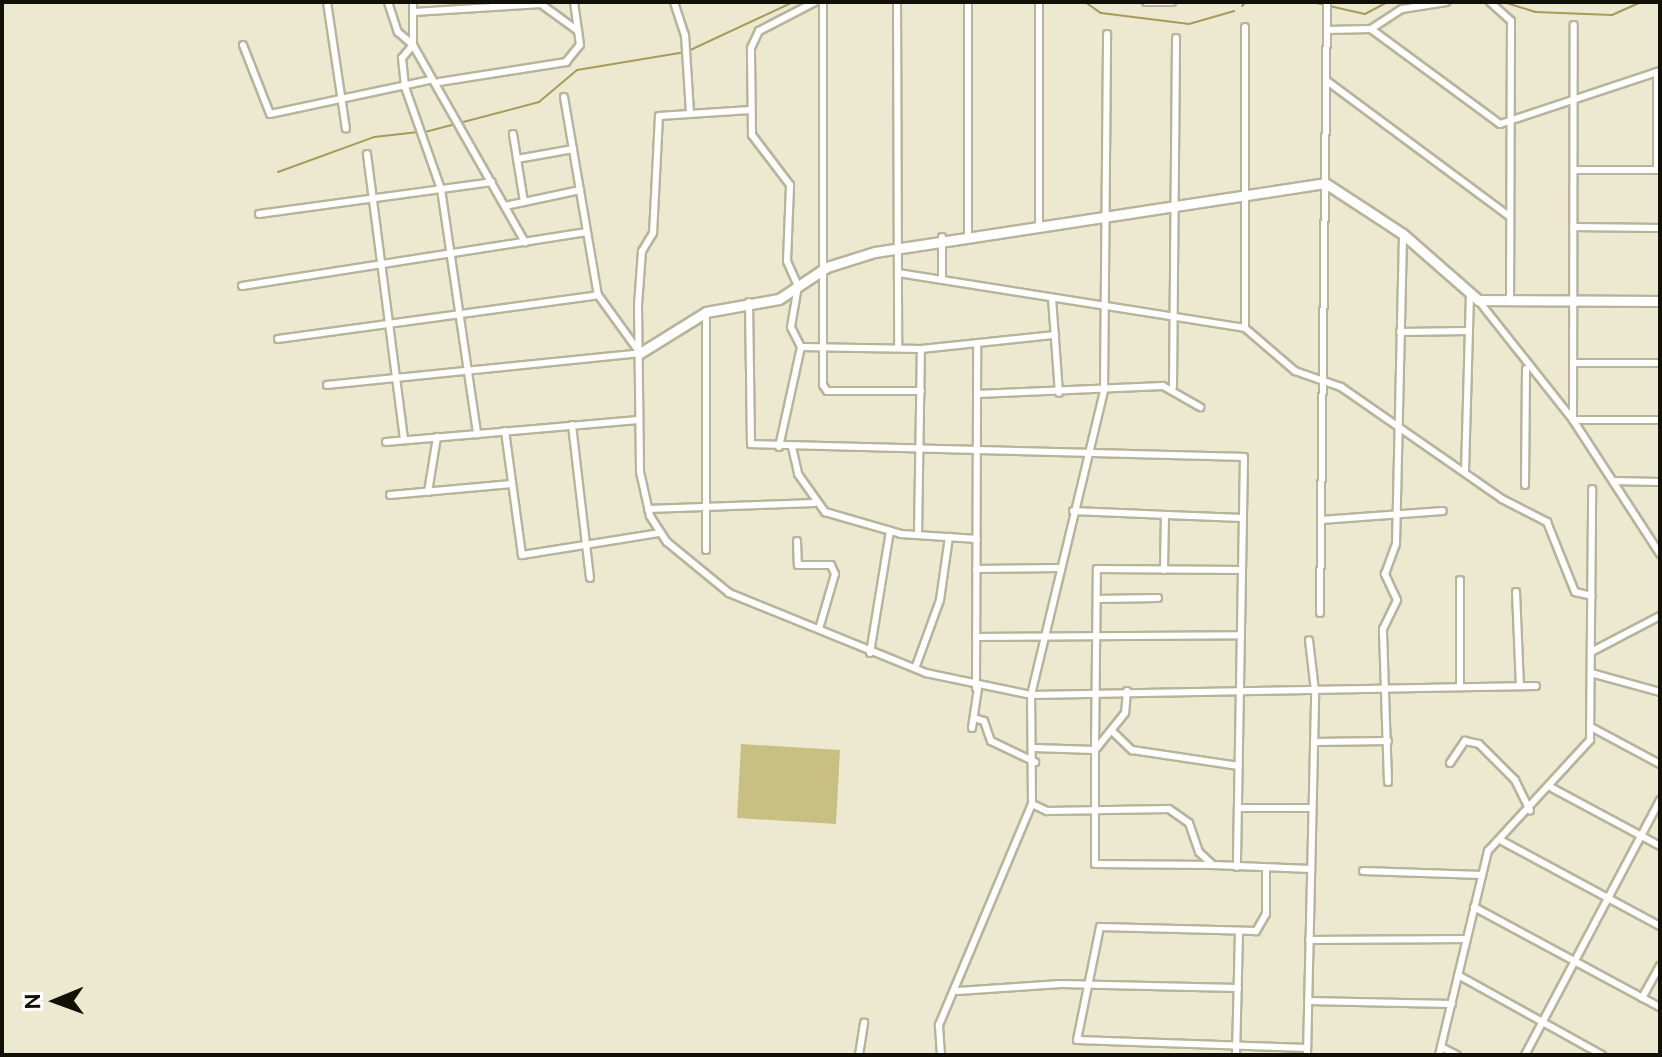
<!DOCTYPE html>
<style>
body{margin:0}
#map{position:relative;width:1662px;height:1057px;overflow:hidden;background:#ede9d0;font-family:Ubuntu,sans-serif}
div>[style]{position:absolute}
[style*='--x']{left:calc(var(--x)*1px);top:calc(var(--y)*1px);width:calc(var(--w)*1px);rotate:calc(var(--a)*1deg)}
.green>*{inset:0;background:#c9bf82}
.stream>*{height:2px;margin:-1px;padding:0 1px;transform-origin:1px;border-radius:1px;background:#a69b59}
.roads{filter:drop-shadow(2px 0 #b8b49b) drop-shadow(-2px 0 #b8b49b) drop-shadow(0 2px #b8b49b) drop-shadow(0 -2px #b8b49b)}
.street>*{height:6px;margin:-3px;padding:0 3px;transform-origin:3px;border-radius:3px;background:#fff}
.secondary>*{height:9px;margin:-4.5px;padding:0 4.5px;transform-origin:4.5px;border-radius:4.5px;background:#fff}
span{translate:-50% -50%;white-space:nowrap;text-align:center;line-height:1.15;-webkit-text-stroke:8px #fff;paint-order:stroke}
.frame{position:absolute;inset:0;border:4px solid #111007;pointer-events:none}
.north{position:absolute;left:16px;top:961px;width:80px;height:80px;-webkit-text-stroke:6px #fff;paint-order:stroke;rotate:269deg;font-size:22px;font-weight:700;line-height:32px;text-align:center;color:#111007}
.north::after{content:'';display:block;margin:auto;width:28px;height:36px;background:#111007;clip-path:polygon(50% 0,100% 100%,50% 72%,0 100%)}
</style>
<div id="map">
<div class="green">
<div style="clip-path:polygon(741px 744px,840px 750px,836px 824px,737px 818px)"></div>
</div>
<div class="stream">
<div style="--x:1085;--y:2;--w:19;--a:35"></div>
<div style="--x:1101;--y:13;--w:89;--a:7.1"></div>
<div style="--x:1189;--y:24;--w:47;--a:-16.1"></div>
<div style="--x:1312;--y:2;--w:54;--a:12.8"></div>
<div style="--x:1365;--y:14;--w:26;--a:-28"></div>
<div style="--x:1503;--y:2;--w:34;--a:17"></div>
<div style="--x:1536;--y:12;--w:76;--a:2.3"></div>
<div style="--x:1612;--y:15;--w:32;--a:-24"></div>
<div style="--x:1242;--y:6;--w:6;--a:-45"></div>
<div style="--x:425;--y:132;--w:118;--a:-14.7"></div>
<div style="--x:539;--y:102;--w:50;--a:-40.1"></div>
<div style="--x:577;--y:70;--w:110;--a:-9.4"></div>
<div style="--x:686;--y:52;--w:118;--a:-25"></div>
<div style="--x:278;--y:172;--w:102;--a:-20"></div>
<div style="--x:374;--y:137;--w:45;--a:-6.3"></div>
</div>
<div class="roads">
<div class="street">
<div style="--x:327;--y:2;--w:128;--a:81.5"></div>
<div style="--x:388;--y:2;--w:32;--a:72"></div>
<div style="--x:398;--y:32;--w:20;--a:41"></div>
<div style="--x:413;--y:45;--w:17;--a:130"></div>
<div style="--x:402;--y:58;--w:29;--a:84"></div>
<div style="--x:405;--y:87;--w:108;--a:70.6"></div>
<div style="--x:441;--y:189;--w:248;--a:81.6"></div>
<div style="--x:413;--y:2;--w:43;--a:90"></div>
<div style="--x:413;--y:45;--w:227;--a:60.4"></div>
<div style="--x:674;--y:2;--w:35;--a:72"></div>
<div style="--x:685;--y:35;--w:78;--a:86.3"></div>
<div style="--x:823;--y:2;--w:383;--a:90"></div>
<div style="--x:823;--y:385;--w:7;--a:56"></div>
<div style="--x:827;--y:391;--w:94;--a:0"></div>
<div style="--x:897;--y:2;--w:346;--a:89.8"></div>
<div style="--x:968;--y:2;--w:231;--a:90"></div>
<div style="--x:1039;--y:2;--w:221;--a:90"></div>
<div style="--x:1146;--y:2;--w:26;--a:0"></div>
<div style="--x:1490;--y:2;--w:28;--a:42"></div>
<div style="--x:1511;--y:21;--w:280;--a:90.2"></div>
<div style="--x:414;--y:12;--w:127;--a:-3.6"></div>
<div style="--x:541;--y:4;--w:46;--a:36.1"></div>
<div style="--x:1245;--y:27;--w:301;--a:90"></div>
<div style="--x:1371;--y:29;--w:37;--a:-33"></div>
<div style="--x:1402;--y:9;--w:45;--a:-9"></div>
<div style="--x:1327;--y:30;--w:44;--a:-1.3"></div>
<div style="--x:1371;--y:29;--w:160;--a:36.4"></div>
<div style="--x:1500;--y:124;--w:169;--a:-18.3"></div>
<div style="--x:243;--y:45;--w:74;--a:68.6"></div>
<div style="--x:270;--y:114;--w:164;--a:-12"></div>
<div style="--x:1327;--y:81;--w:228;--a:36.6"></div>
<div style="--x:439;--y:82;--w:129;--a:-8.9"></div>
<div style="--x:566;--y:62;--w:22;--a:-51"></div>
<div style="--x:580;--y:45;--w:43;--a:-97.9"></div>
<div style="--x:564;--y:97;--w:201;--a:80.3"></div>
<div style="--x:598;--y:295;--w:72;--a:54.1"></div>
<div style="--x:750;--y:110;--w:91;--a:176.2"></div>
<div style="--x:659;--y:116;--w:117;--a:92.9"></div>
<div style="--x:653;--y:233;--w:21;--a:121"></div>
<div style="--x:642;--y:251;--w:55;--a:94.2"></div>
<div style="--x:638;--y:306;--w:166;--a:89.3"></div>
<div style="--x:640;--y:472;--w:45;--a:77.2"></div>
<div style="--x:650;--y:516;--w:31;--a:57"></div>
<div style="--x:667;--y:542;--w:80;--a:39.4"></div>
<div style="--x:729;--y:593;--w:213;--a:22.1"></div>
<div style="--x:926;--y:673;--w:107;--a:11.8"></div>
<div style="--x:1031;--y:695;--w:505;--a:-1.02"></div>
<div style="--x:513;--y:134;--w:69;--a:80.8"></div>
<div style="--x:367;--y:154;--w:288;--a:82.6"></div>
<div style="--x:517;--y:159;--w:57;--a:-10.1"></div>
<div style="--x:1574;--y:170;--w:84;--a:0"></div>
<div style="--x:1657;--y:170;--w:98;--a:-90"></div>
<div style="--x:505;--y:206;--w:77;--a:-12"></div>
<div style="--x:259;--y:214;--w:235;--a:-7.8"></div>
<div style="--x:1573;--y:227;--w:87;--a:0.7"></div>
<div style="--x:942;--y:237;--w:43;--a:90"></div>
<div style="--x:898;--y:273;--w:351;--a:9"></div>
<div style="--x:1245;--y:328;--w:66;--a:40.7"></div>
<div style="--x:1295;--y:371;--w:49;--a:19.2"></div>
<div style="--x:1341;--y:387;--w:196;--a:34.8"></div>
<div style="--x:1502;--y:499;--w:51;--a:27.1"></div>
<div style="--x:1547;--y:522;--w:75;--a:68.2"></div>
<div style="--x:1575;--y:592;--w:17;--a:13"></div>
<div style="--x:242;--y:286;--w:349;--a:-8.9"></div>
<div style="--x:1052;--y:298;--w:95;--a:85.8"></div>
<div style="--x:1478;--y:300;--w:153;--a:51.6"></div>
<div style="--x:1573;--y:420;--w:160;--a:57"></div>
<div style="--x:749;--y:302;--w:142;--a:89.2"></div>
<div style="--x:751;--y:444;--w:493;--a:1.5"></div>
<div style="--x:1244;--y:457;--w:410;--a:91"></div>
<div style="--x:1400;--y:332;--w:69;--a:-0.8"></div>
<div style="--x:278;--y:339;--w:323;--a:-7.8"></div>
<div style="--x:801;--y:347;--w:120;--a:1"></div>
<div style="--x:921;--y:349;--w:135;--a:-6"></div>
<div style="--x:1573;--y:363;--w:87;--a:0"></div>
<div style="--x:327;--y:385;--w:315;--a:-5.8"></div>
<div style="--x:1173;--y:387;--w:349;--a:-89.5"></div>
<div style="--x:977;--y:394;--w:186;--a:-2.5"></div>
<div style="--x:1163;--y:386;--w:43;--a:29.6"></div>
<div style="--x:1573;--y:420;--w:395;--a:-89.9"></div>
<div style="--x:1573;--y:420;--w:87;--a:0"></div>
<div style="--x:572;--y:425;--w:154;--a:83.3"></div>
<div style="--x:505;--y:431;--w:125;--a:82.2"></div>
<div style="--x:522;--y:555;--w:140;--a:-9.1"></div>
<div style="--x:386;--y:442;--w:253;--a:-5"></div>
<div style="--x:779;--y:447;--w:102;--a:-77.6"></div>
<div style="--x:801;--y:347;--w:22;--a:-117"></div>
<div style="--x:791;--y:327;--w:42;--a:-80.3"></div>
<div style="--x:798;--y:286;--w:27;--a:-114"></div>
<div style="--x:787;--y:261;--w:76;--a:-87.7"></div>
<div style="--x:790;--y:185;--w:63;--a:-127.2"></div>
<div style="--x:752;--y:135;--w:87;--a:-90.7"></div>
<div style="--x:751;--y:48;--w:19;--a:-65"></div>
<div style="--x:759;--y:31;--w:63;--a:-27.4"></div>
<div style="--x:792;--y:447;--w:28;--a:77"></div>
<div style="--x:798;--y:474;--w:47;--a:54.6"></div>
<div style="--x:825;--y:512;--w:79;--a:16.1"></div>
<div style="--x:901;--y:534;--w:76;--a:3.8"></div>
<div style="--x:1465;--y:472;--w:178;--a:-88.4"></div>
<div style="--x:1613;--y:481;--w:47;--a:1.2"></div>
<div style="--x:1525;--y:485;--w:116;--a:-89.5"></div>
<div style="--x:428;--y:492;--w:56;--a:-80.7"></div>
<div style="--x:390;--y:495;--w:122;--a:-5.2"></div>
<div style="--x:648;--y:509;--w:167;--a:-2.1"></div>
<div style="--x:1073;--y:511;--w:170;--a:2.4"></div>
<div style="--x:1321;--y:520;--w:122;--a:-4.2"></div>
<div style="--x:918;--y:535;--w:186;--a:-89.1"></div>
<div style="--x:797;--y:541;--w:24;--a:88"></div>
<div style="--x:798;--y:565;--w:33;--a:0"></div>
<div style="--x:831;--y:565;--w:10;--a:66"></div>
<div style="--x:835;--y:574;--w:57;--a:106.2"></div>
<div style="--x:706;--y:550;--w:238;--a:-90"></div>
<div style="--x:976;--y:569;--w:83;--a:-0.7"></div>
<div style="--x:1164;--y:570;--w:55;--a:-89"></div>
<div style="--x:1516;--y:592;--w:94;--a:87.6"></div>
<div style="--x:1097;--y:599;--w:61;--a:-0.9"></div>
<div style="--x:1320;--y:613;--w:611;--a:-89.34"></div>
<div style="--x:976;--y:637;--w:265;--a:-0.4"></div>
<div style="--x:1591;--y:652;--w:78;--a:-27.6"></div>
<div style="--x:870;--y:653;--w:124;--a:-80.7"></div>
<div style="--x:916;--y:666;--w:70;--a:-70"></div>
<div style="--x:940;--y:600;--w:64;--a:-81.9"></div>
<div style="--x:1591;--y:673;--w:72;--a:15.4"></div>
<div style="--x:1460;--y:684;--w:104;--a:-90"></div>
<div style="--x:976;--y:688;--w:345;--a:-89.8"></div>
<div style="--x:1127;--y:691;--w:22;--a:95"></div>
<div style="--x:1125;--y:713;--w:48;--a:129"></div>
<div style="--x:1095;--y:750;--w:114;--a:90"></div>
<div style="--x:1095;--y:864;--w:117;--a:0.5"></div>
<div style="--x:974;--y:718;--w:10;--a:17"></div>
<div style="--x:984;--y:721;--w:21;--a:71"></div>
<div style="--x:991;--y:741;--w:49;--a:25.5"></div>
<div style="--x:1591;--y:727;--w:78;--a:28.2"></div>
<div style="--x:972;--y:728;--w:40;--a:-81.5"></div>
<div style="--x:1112;--y:731;--w:28;--a:44"></div>
<div style="--x:1132;--y:750;--w:108;--a:8.5"></div>
<div style="--x:1314;--y:742;--w:74;--a:-0.8"></div>
<div style="--x:1034;--y:748;--w:61;--a:1.9"></div>
<div style="--x:1095;--y:750;--w:181;--a:-89.4"></div>
<div style="--x:1097;--y:569;--w:145;--a:0.4"></div>
<div style="--x:1450;--y:763;--w:27;--a:-56"></div>
<div style="--x:1465;--y:741;--w:14;--a:12"></div>
<div style="--x:1479;--y:744;--w:51;--a:45"></div>
<div style="--x:1515;--y:780;--w:34;--a:64"></div>
<div style="--x:1388;--y:782;--w:153;--a:-91.9"></div>
<div style="--x:1383;--y:629;--w:32;--a:-64"></div>
<div style="--x:1397;--y:600;--w:29;--a:-115"></div>
<div style="--x:1385;--y:574;--w:32;--a:-70"></div>
<div style="--x:1396;--y:544;--w:310;--a:-88.7"></div>
<div style="--x:1552;--y:788;--w:123;--a:28.2"></div>
<div style="--x:1032;--y:804;--w:17;--a:25"></div>
<div style="--x:1047;--y:811;--w:122;--a:-0.9"></div>
<div style="--x:1169;--y:809;--w:24;--a:35"></div>
<div style="--x:1189;--y:823;--w:31;--a:71"></div>
<div style="--x:1199;--y:852;--w:19;--a:43"></div>
<div style="--x:1213;--y:865;--w:98;--a:2.3"></div>
<div style="--x:1238;--y:808;--w:74;--a:0"></div>
<div style="--x:1502;--y:841;--w:179;--a:28.3"></div>
<div style="--x:1266;--y:868;--w:46;--a:90"></div>
<div style="--x:1266;--y:914;--w:20;--a:120"></div>
<div style="--x:1256;--y:931;--w:156;--a:-178.5"></div>
<div style="--x:1100;--y:927;--w:115;--a:101.5"></div>
<div style="--x:1077;--y:1040;--w:230;--a:2"></div>
<div style="--x:1363;--y:871;--w:119;--a:1.9"></div>
<div style="--x:1474;--y:907;--w:211;--a:28.3"></div>
<div style="--x:1309;--y:940;--w:158;--a:-0.4"></div>
<div style="--x:1458;--y:975;--w:165;--a:29.1"></div>
<div style="--x:958;--y:991;--w:103;--a:-3.9"></div>
<div style="--x:1061;--y:984;--w:177;--a:1.3"></div>
<div style="--x:1642;--y:998;--w:37;--a:-61"></div>
<div style="--x:1308;--y:1001;--w:144;--a:1.2"></div>
<div style="--x:1441;--y:1047;--w:18;--a:27"></div>
<div style="--x:859;--y:1055;--w:33;--a:-81"></div>
<div style="--x:941;--y:1055;--w:30;--a:-94"></div>
<div style="--x:939;--y:1025;--w:240;--a:-67.2"></div>
<div style="--x:1032;--y:804;--w:109;--a:-90.5"></div>
<div style="--x:1031;--y:695;--w:314;--a:-76.5"></div>
<div style="--x:1104;--y:390;--w:356;--a:-89.5"></div>
<div style="--x:1236;--y:1055;--w:124;--a:-88.6"></div>
<div style="--x:1307;--y:1055;--w:364;--a:-88.7"></div>
<div style="--x:1315;--y:691;--w:51;--a:-96.7"></div>
<div style="--x:1439;--y:1055;--w:210;--a:-76.5"></div>
<div style="--x:1488;--y:851;--w:151;--a:-47.4"></div>
<div style="--x:1590;--y:740;--w:251;--a:-89.5"></div>
<div style="--x:1525;--y:1055;--w:289;--a:-62.1"></div>
</div>
<div class="secondary">
<div style="--x:640;--y:353;--w:78;--a:-31.8"></div>
<div style="--x:706;--y:312;--w:74;--a:-10.1"></div>
<div style="--x:779;--y:299;--w:58;--a:-33.7"></div>
<div style="--x:827;--y:267;--w:50;--a:-17.4"></div>
<div style="--x:875;--y:252;--w:455;--a:-8.7"></div>
<div style="--x:1325;--y:183;--w:93;--a:33.2"></div>
<div style="--x:1403;--y:234;--w:100;--a:41.3"></div>
<div style="--x:1478;--y:300;--w:182;--a:0.3"></div>
</div>
</div>
<div class="frame"></div>
<div class="north">N</div>
</div>
